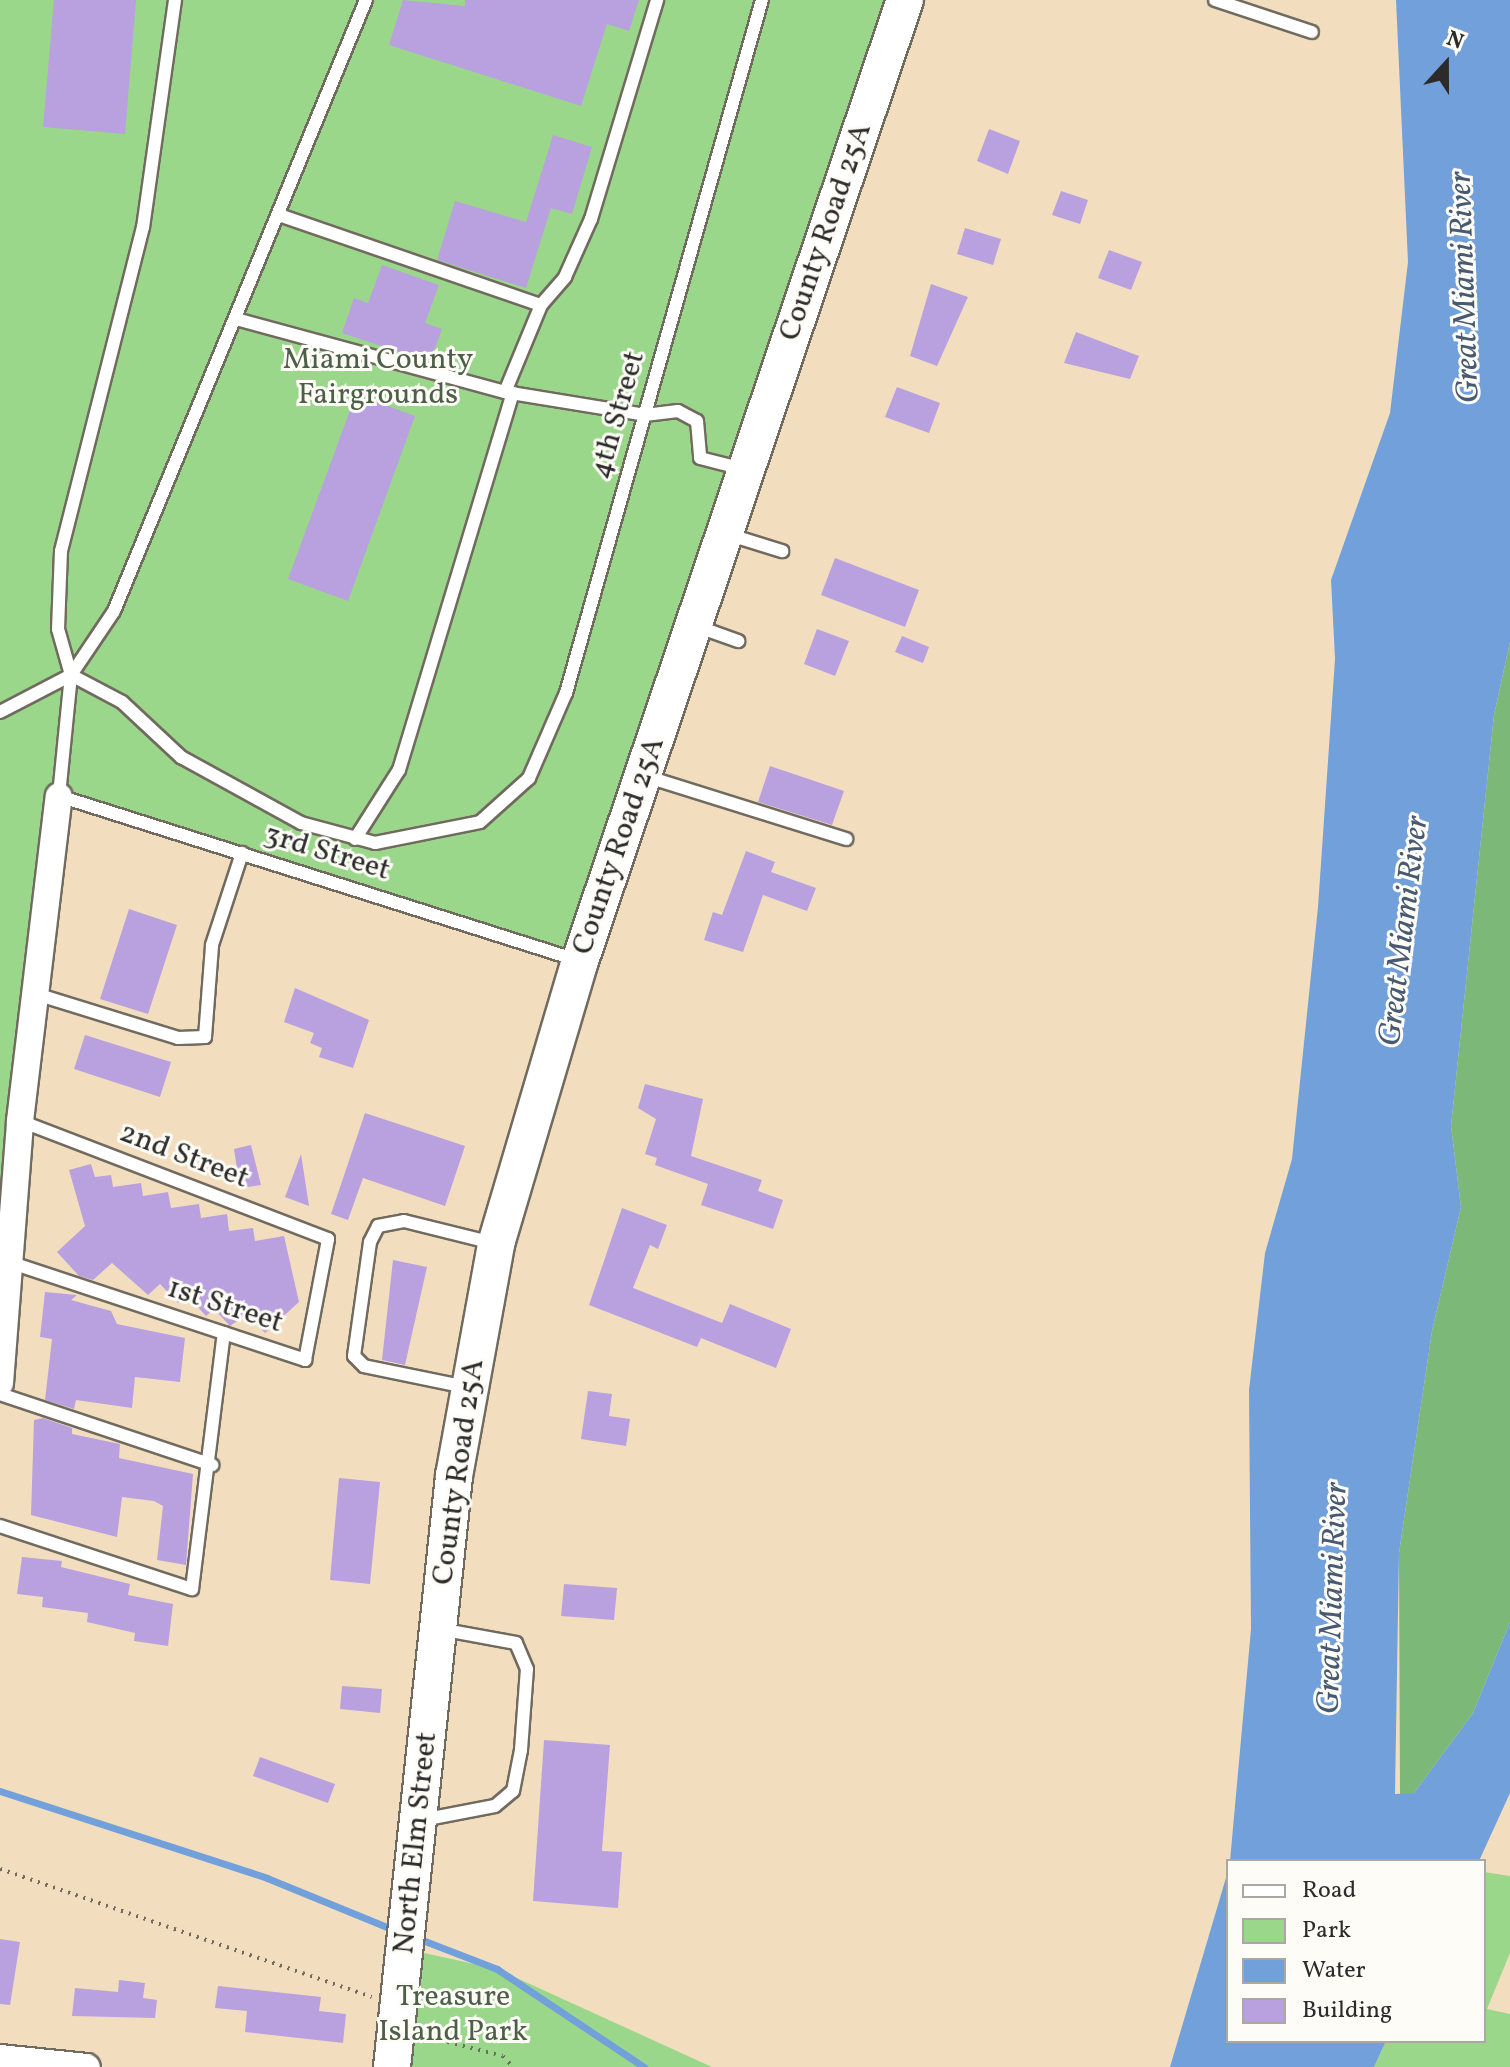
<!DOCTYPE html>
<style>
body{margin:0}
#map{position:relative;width:1510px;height:2067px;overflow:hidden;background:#f2debf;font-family:Vollkorn,serif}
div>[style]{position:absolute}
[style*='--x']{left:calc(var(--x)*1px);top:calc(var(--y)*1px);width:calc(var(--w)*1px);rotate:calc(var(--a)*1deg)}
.green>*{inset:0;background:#9bd78b}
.forest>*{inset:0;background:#7cb877}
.water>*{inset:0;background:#72a0da}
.stream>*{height:7px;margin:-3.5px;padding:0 3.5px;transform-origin:3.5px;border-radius:3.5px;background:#72a0da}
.building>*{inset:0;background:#b9a1e0}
.path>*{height:4px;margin-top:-2px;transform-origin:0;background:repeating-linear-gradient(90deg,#716a5f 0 2px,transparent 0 8px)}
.roads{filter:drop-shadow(2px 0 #716a5f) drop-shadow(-2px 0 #716a5f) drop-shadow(0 2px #716a5f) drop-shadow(0 -2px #716a5f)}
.lane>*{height:12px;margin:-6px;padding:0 6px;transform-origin:6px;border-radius:6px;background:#fff}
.street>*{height:26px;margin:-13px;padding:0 13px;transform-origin:13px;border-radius:13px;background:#fff}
.secondary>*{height:36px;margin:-18px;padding:0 18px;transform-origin:18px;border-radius:18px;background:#fff}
span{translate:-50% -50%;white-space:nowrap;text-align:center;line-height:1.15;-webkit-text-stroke:6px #fdfcf7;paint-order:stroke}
.street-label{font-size:30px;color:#2b2b2b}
.park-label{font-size:30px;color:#4d5f48}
.water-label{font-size:32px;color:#475a71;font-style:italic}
.legend{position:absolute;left:1226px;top:1859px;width:260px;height:184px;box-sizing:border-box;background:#fdfcf7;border:2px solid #a9a8a5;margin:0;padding:10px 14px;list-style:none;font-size:24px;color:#2b2b2b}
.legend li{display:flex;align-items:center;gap:16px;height:40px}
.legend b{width:40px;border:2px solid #a9a8a5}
.north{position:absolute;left:1406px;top:24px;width:80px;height:80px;-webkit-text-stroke:6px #fdfcf7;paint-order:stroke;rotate:21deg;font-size:22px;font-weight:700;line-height:32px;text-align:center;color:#2b2b2b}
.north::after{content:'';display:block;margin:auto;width:28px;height:36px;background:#2b2b2b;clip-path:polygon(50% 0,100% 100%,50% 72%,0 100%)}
</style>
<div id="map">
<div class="green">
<div style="clip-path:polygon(0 0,905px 0,580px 961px,60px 796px,0 1383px)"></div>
<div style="clip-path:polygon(1484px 1872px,1510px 1876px,1510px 1953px,1487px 2009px,1510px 2014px,1510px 2067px,1374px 2067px,1386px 2041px,1484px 2041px)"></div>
<div style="clip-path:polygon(406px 1949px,497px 1969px,712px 2067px,392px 2067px)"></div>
</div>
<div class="forest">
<div style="clip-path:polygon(1510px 642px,1510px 1622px,1473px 1713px,1414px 1793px,1400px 1798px,1399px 1553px,1432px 1331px,1461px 1207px,1451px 1126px,1494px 715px)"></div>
</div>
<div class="water">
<div style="clip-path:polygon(1396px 0,1510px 0,1510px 642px,1494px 715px,1451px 1126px,1461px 1207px,1432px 1331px,1399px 1553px,1395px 1794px,1414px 1793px,1473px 1713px,1510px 1622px,1510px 1793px,1479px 1861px,1230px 1861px,1251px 1629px,1249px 1390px,1265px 1253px,1292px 1159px,1318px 907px,1335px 659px,1331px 580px,1390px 413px,1408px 262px)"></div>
<div style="clip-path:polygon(1228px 1871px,1228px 2041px,1386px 2041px,1374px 2067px,1170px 2067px)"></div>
</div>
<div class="stream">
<div style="--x:0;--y:1791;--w:281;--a:18"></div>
<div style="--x:267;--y:1878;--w:140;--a:22.2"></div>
<div style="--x:417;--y:1938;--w:86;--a:21.2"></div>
<div style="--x:497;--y:1969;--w:177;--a:33.7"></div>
</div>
<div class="building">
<div style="clip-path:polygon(54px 0,136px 0,125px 134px,43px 127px)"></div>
<div style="clip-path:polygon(403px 0,465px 6px,465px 0,639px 0,629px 31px,607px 24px,581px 106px,389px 45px)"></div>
<div style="clip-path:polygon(989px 129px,1020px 141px,1008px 174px,977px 161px)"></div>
<div style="clip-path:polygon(553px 135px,592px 147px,572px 214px,551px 208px,526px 288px,437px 260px,455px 201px,526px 222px)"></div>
<div style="clip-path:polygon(1061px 191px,1088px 200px,1080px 224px,1052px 215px)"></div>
<div style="clip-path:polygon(965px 228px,1001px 239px,993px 265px,957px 254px)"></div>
<div style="clip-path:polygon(1109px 250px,1142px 262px,1131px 290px,1098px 278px)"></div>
<div style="clip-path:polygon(382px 265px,439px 285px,425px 323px,442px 329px,430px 362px,342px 333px,354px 298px,368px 303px)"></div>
<div style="clip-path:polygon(931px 284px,968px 297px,937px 366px,910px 356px)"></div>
<div style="clip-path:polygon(1076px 332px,1139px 356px,1130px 379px,1064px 363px)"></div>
<div style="clip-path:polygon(897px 387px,940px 403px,929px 433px,885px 417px)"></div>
<div style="clip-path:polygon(356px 394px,415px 416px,348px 601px,288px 579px)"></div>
<div style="clip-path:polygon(835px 558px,919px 590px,905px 627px,821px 595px)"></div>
<div style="clip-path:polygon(817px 629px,849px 641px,835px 676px,804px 664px)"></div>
<div style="clip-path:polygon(902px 636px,929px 647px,923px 663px,895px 652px)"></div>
<div style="clip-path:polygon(770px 766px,844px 791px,832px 825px,758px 802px)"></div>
<div style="clip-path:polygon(746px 851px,775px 862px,771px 872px,816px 888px,807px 911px,763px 895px,743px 952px,704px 940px,713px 912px,722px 915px)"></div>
<div style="clip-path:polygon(129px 909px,177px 925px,148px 1014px,100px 999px)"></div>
<div style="clip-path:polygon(295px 988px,369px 1020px,353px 1068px,319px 1057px,322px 1048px,310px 1043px,314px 1033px,284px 1022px)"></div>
<div style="clip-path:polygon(85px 1035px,171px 1062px,160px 1097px,74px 1069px)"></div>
<div style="clip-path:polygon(645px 1084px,703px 1099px,691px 1156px,762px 1180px,758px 1191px,783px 1200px,773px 1229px,701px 1205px,708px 1184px,655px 1165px,657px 1158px,645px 1154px,656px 1119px,638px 1108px)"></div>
<div style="clip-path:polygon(365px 1113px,465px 1146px,445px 1206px,363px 1178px,348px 1220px,331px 1214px)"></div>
<div style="clip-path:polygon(251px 1145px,261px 1185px,240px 1188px,234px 1149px)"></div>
<div style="clip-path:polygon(301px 1154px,309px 1206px,285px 1197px)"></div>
<div style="clip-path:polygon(91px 1164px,95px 1177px,111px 1175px,113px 1187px,141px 1183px,143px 1196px,168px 1192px,171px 1208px,199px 1204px,201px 1218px,227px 1214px,229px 1231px,253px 1228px,255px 1241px,284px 1236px,299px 1302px,265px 1333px,247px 1314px,230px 1326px,214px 1309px,206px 1316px,187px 1295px,178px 1303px,160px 1284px,148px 1295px,112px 1263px,93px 1280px,79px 1276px,57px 1252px,85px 1226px,69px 1170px)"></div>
<div style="clip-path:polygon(622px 1208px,667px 1225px,658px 1249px,650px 1245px,633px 1288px,722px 1323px,730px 1304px,791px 1329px,776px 1368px,701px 1338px,697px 1347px,589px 1305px)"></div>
<div style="clip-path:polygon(393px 1260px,427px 1267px,405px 1365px,382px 1360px)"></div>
<div style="clip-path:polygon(45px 1292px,77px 1295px,71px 1300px,111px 1311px,117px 1324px,185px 1338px,180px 1382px,135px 1377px,132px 1408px,76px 1400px,74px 1409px,45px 1400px,52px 1339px,40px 1337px)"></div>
<div style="clip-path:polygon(588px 1391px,612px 1394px,609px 1416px,630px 1419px,626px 1446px,581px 1439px)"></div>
<div style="clip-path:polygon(43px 1418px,72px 1428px,72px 1434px,120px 1444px,119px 1458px,193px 1474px,186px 1565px,157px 1560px,163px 1506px,154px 1501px,122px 1497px,117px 1537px,31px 1515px,34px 1420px)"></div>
<div style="clip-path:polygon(339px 1478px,380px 1482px,370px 1584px,330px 1580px)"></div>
<div style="clip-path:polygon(22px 1557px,62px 1561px,61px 1567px,130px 1584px,128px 1595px,173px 1604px,168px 1646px,134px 1641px,135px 1633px,87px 1622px,88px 1613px,42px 1607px,43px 1597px,17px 1594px)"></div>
<div style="clip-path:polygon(564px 1584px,617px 1588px,614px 1620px,561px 1616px)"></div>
<div style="clip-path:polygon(342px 1686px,382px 1689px,380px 1713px,340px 1709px)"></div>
<div style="clip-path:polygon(544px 1740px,610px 1745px,602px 1851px,622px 1852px,618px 1908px,533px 1901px)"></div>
<div style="clip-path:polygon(260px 1757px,335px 1784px,328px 1803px,253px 1776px)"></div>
<div style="clip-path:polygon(0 1939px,20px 1942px,10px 2005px,0 2004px)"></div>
<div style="clip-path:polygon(119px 1980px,145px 1983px,143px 1998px,157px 2000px,155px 2018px,72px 2016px,75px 1988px,118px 1992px)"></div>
<div style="clip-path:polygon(218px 1986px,321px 1997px,319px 2011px,346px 2014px,343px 2043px,245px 2032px,247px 2011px,215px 2008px)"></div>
</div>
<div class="path">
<div style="--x:0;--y:1869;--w:393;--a:19"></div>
<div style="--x:424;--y:2036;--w:81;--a:14.2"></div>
<div style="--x:503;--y:2056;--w:15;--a:48"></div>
</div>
<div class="roads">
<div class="lane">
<div style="--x:175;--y:0;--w:229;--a:98"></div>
<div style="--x:143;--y:227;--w:334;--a:104.2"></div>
<div style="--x:61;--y:551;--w:78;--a:92.2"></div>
<div style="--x:58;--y:629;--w:48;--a:74.2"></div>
<div style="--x:71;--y:675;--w:122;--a:95.7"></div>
<div style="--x:59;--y:796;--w:543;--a:17.57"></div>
<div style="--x:1215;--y:0;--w:102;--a:18.3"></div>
<div style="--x:279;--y:215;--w:277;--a:19"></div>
<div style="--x:236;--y:319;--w:279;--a:15.2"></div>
<div style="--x:505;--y:392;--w:142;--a:9.3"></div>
<div style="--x:645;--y:415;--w:33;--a:-7"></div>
<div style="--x:678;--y:411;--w:21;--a:28"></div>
<div style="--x:697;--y:421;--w:37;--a:85"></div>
<div style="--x:700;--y:458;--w:44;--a:14.3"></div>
<div style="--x:505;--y:392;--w:94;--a:-67.5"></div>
<div style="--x:541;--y:305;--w:37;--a:-49"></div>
<div style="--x:565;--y:277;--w:64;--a:-65.9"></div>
<div style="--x:591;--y:219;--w:229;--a:-73.2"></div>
<div style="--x:727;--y:534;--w:58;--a:17.2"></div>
<div style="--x:696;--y:626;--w:45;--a:19.7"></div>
<div style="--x:71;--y:675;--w:77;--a:-56.1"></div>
<div style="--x:114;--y:611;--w:661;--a:-67.59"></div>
<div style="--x:0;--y:712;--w:80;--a:-27.5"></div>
<div style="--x:71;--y:675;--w:58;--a:27.9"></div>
<div style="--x:122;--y:702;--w:81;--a:43"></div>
<div style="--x:181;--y:757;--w:137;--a:28.8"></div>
<div style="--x:301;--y:823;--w:77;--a:15.1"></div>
<div style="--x:375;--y:843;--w:107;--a:-11.3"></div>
<div style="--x:480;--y:822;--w:66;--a:-41.9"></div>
<div style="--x:529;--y:778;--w:93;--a:-66.5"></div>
<div style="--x:566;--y:693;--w:720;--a:-74.21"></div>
<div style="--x:645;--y:776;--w:211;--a:17.4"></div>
<div style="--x:355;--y:839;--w:82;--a:-57.5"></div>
<div style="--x:399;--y:770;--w:394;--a:-73.2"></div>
<div style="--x:36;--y:994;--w:149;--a:17.2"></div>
<div style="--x:178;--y:1038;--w:27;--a:-2"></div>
<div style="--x:205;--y:1037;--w:92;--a:-85.6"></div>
<div style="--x:212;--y:945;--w:97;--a:-71.9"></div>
<div style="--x:12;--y:1263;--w:309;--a:18.3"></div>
<div style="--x:305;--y:1360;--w:123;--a:-79.2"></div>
<div style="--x:328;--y:1239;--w:330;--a:-159"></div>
<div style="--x:466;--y:1387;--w:104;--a:-168.4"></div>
<div style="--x:364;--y:1366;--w:14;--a:-135"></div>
<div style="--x:354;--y:1356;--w:115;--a:-82"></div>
<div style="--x:370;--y:1242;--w:18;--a:-63"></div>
<div style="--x:378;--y:1226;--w:26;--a:-11"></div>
<div style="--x:404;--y:1221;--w:92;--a:13.9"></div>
<div style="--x:0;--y:1394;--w:224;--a:18.5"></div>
<div style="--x:0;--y:1526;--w:202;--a:18.2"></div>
<div style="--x:192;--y:1589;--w:258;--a:-82.9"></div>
<div style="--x:422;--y:1820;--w:74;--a:-10.9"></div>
<div style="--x:495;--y:1806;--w:23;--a:-40"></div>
<div style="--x:513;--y:1791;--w:42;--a:-79"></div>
<div style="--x:521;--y:1750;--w:81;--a:-85.8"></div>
<div style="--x:527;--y:1669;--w:28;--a:-113"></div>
<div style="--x:516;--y:1643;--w:77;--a:-169.6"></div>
</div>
<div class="street">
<div style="--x:0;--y:1383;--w:263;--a:-85.6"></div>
<div style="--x:20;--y:1121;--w:327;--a:-83.2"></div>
<div style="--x:0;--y:2058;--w:87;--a:5.9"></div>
</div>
<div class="secondary">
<div style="--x:392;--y:2067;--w:594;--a:-84.01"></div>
<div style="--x:454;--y:1476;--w:236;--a:-79.7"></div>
<div style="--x:496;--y:1244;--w:295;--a:-73.5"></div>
<div style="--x:580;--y:961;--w:1014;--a:-71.32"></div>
</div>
</div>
<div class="street-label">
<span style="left:826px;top:232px;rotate:-71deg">County Road 25A</span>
<span style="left:618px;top:415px;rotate:-74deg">4th Street</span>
<span style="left:619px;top:846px;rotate:-71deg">County Road 25A</span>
<span style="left:327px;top:853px;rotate:17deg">3rd Street</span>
<span style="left:184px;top:1156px;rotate:21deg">2nd Street</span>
<span style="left:225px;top:1306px;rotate:18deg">1st Street</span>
<span style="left:459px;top:1472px;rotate:-82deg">County Road 25A</span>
<span style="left:416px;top:1843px;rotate:-84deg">North Elm Street</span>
</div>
<div class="park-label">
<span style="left:378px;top:377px">Miami County<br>Fairgrounds</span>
<span style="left:453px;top:2014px">Treasure<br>Island Park</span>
</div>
<div class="water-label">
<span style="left:1466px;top:287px;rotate:-92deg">Great Miami River</span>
<span style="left:1405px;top:931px;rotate:-83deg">Great Miami River</span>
<span style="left:1334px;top:1598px;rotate:-88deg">Great Miami River</span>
</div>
<ul class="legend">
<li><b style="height:10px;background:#fff"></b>Road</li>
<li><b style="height:22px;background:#9bd78b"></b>Park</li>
<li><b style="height:22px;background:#72a0da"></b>Water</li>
<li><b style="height:22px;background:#b9a1e0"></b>Building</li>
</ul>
<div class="north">N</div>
</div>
